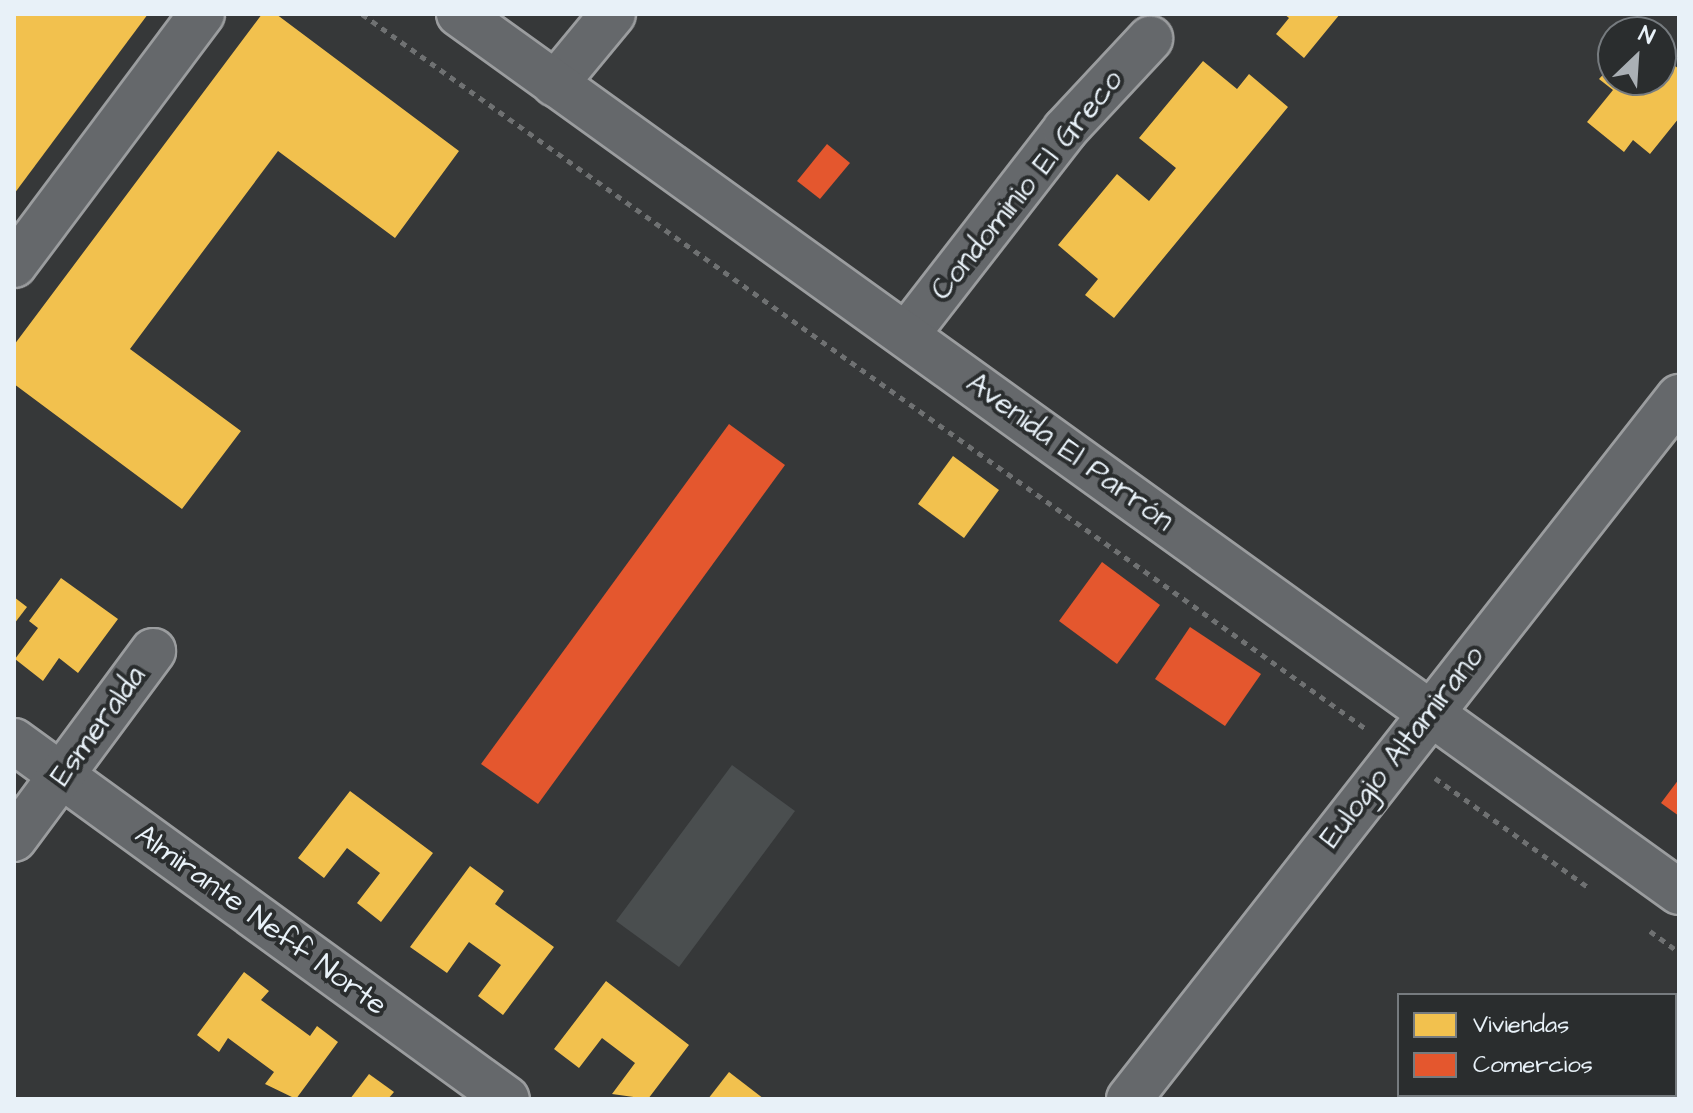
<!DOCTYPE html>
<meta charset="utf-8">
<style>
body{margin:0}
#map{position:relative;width:1693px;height:1113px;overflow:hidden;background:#363839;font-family:"Architects Daughter",sans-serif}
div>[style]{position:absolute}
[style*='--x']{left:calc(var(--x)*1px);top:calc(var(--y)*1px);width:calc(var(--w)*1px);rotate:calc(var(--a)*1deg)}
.green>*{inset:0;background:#4a4e4f}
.homes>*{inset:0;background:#f2c14e}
.shops>*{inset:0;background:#e4572e}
.path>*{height:5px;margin-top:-2.5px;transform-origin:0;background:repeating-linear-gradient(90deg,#6f7172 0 6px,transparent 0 12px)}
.roads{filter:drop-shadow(2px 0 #9b9d9f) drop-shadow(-2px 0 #9b9d9f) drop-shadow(0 2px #9b9d9f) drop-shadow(0 -2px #9b9d9f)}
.minor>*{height:44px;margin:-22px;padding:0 22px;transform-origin:22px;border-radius:22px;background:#65686b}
.major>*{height:44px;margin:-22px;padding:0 22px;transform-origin:22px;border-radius:22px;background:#65686b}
span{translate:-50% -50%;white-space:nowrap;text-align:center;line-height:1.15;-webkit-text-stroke:8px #2a2d2e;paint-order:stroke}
.street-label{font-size:30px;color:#e8f1f8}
.frame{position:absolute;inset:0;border:16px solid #e8f1f8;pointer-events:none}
.legend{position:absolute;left:1397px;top:993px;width:280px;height:104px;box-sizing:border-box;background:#2a2d2e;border:2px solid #767b7f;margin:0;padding:10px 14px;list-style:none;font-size:24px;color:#e8f1f8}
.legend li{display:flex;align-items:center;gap:16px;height:40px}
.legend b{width:40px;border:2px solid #767b7f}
.north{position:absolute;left:1597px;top:16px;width:80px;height:80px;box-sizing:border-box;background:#2a2d2e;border:2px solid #767b7f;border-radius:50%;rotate:25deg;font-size:22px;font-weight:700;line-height:32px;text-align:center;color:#e8f1f8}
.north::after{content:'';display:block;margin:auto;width:28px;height:36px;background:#aab0b5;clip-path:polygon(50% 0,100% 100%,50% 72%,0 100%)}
</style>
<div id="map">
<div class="green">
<div style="clip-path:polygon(732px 765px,795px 811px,679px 967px,616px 921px)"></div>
</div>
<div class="homes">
<div style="clip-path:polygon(15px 14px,148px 14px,14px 194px,14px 15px)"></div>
<div style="clip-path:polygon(262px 14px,276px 14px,459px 151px,395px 238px,278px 151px,130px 349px,241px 431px,182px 509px,14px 384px,14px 345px)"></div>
<div style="clip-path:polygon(1284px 14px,1340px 14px,1304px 58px,1276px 34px,1289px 18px)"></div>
<div style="clip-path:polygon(1661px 55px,1679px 69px,1679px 118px,1650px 154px,1633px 140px,1624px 152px,1587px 122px,1613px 90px,1599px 79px,1613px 64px,1613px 80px,1661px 80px)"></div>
<div style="clip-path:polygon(1203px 61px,1237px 89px,1249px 74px,1288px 107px,1114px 318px,1085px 295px,1098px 279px,1058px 245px,1117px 174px,1149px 201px,1176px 168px,1139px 138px)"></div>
<div style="clip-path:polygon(953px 456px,999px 490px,964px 538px,918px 504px)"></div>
<div style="clip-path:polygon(61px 578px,118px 619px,78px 673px,59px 658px,43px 681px,15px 659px,38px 628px,29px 621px)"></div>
<div style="clip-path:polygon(14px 597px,27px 607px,14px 624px)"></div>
<div style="clip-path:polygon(350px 791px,433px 853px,381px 922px,357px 903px,380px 873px,347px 848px,324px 878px,298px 858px)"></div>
<div style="clip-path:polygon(470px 866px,504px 891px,495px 904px,554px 947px,503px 1015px,478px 996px,501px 965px,469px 942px,447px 973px,410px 947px)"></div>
<div style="clip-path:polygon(244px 972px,269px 991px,261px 1000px,310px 1036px,317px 1026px,338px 1042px,296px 1099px,265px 1084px,274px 1072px,228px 1038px,219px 1052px,197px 1035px)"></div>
<div style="clip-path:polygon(606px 981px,689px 1045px,648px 1099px,612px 1094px,635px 1063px,602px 1038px,579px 1068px,554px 1049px)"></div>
<div style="clip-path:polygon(729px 1072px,764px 1099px,708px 1099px)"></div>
<div style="clip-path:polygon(369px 1074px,394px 1092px,388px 1099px,350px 1099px)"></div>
</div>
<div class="shops">
<div style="clip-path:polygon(827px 144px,850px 163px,820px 199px,797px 181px)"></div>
<div style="clip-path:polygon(729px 424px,785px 465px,538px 804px,481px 764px)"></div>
<div style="clip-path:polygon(1102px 562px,1160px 605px,1117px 664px,1059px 621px)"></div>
<div style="clip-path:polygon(1190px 627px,1261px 674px,1225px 726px,1155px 679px)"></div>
<div style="clip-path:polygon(1679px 779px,1679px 816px,1661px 803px)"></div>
</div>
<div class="path">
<div style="--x:362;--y:14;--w:1231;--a:35.45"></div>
<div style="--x:1435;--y:778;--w:189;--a:35.5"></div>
<div style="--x:1650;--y:931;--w:36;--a:36"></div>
</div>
<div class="roads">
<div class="minor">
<div style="--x:555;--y:84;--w:91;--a:-50.4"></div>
<div style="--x:14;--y:265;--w:314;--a:-53.2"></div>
<div style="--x:907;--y:334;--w:258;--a:-52.2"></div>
<div style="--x:1065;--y:130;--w:125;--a:-47"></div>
<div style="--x:14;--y:741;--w:609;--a:35.99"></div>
<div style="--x:14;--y:839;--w:234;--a:-53.5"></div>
<div style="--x:1129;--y:1099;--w:892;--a:-51.92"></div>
</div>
<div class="major">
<div style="--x:459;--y:14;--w:1503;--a:35.74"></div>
</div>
</div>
<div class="street-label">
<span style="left:1027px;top:185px;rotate:-51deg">Condominio El Greco</span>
<span style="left:1070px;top:452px;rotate:36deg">Avenida El Parrón</span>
<span style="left:98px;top:726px;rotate:-54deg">Esmeralda</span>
<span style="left:1402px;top:747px;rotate:-52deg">Eulogio Altamirano</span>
<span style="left:261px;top:920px;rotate:36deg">Almirante Neff Norte</span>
</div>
<div class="frame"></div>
<ul class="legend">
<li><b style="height:22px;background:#f2c14e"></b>Viviendas</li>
<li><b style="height:22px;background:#e4572e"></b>Comercios</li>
</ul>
<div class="north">N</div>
</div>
